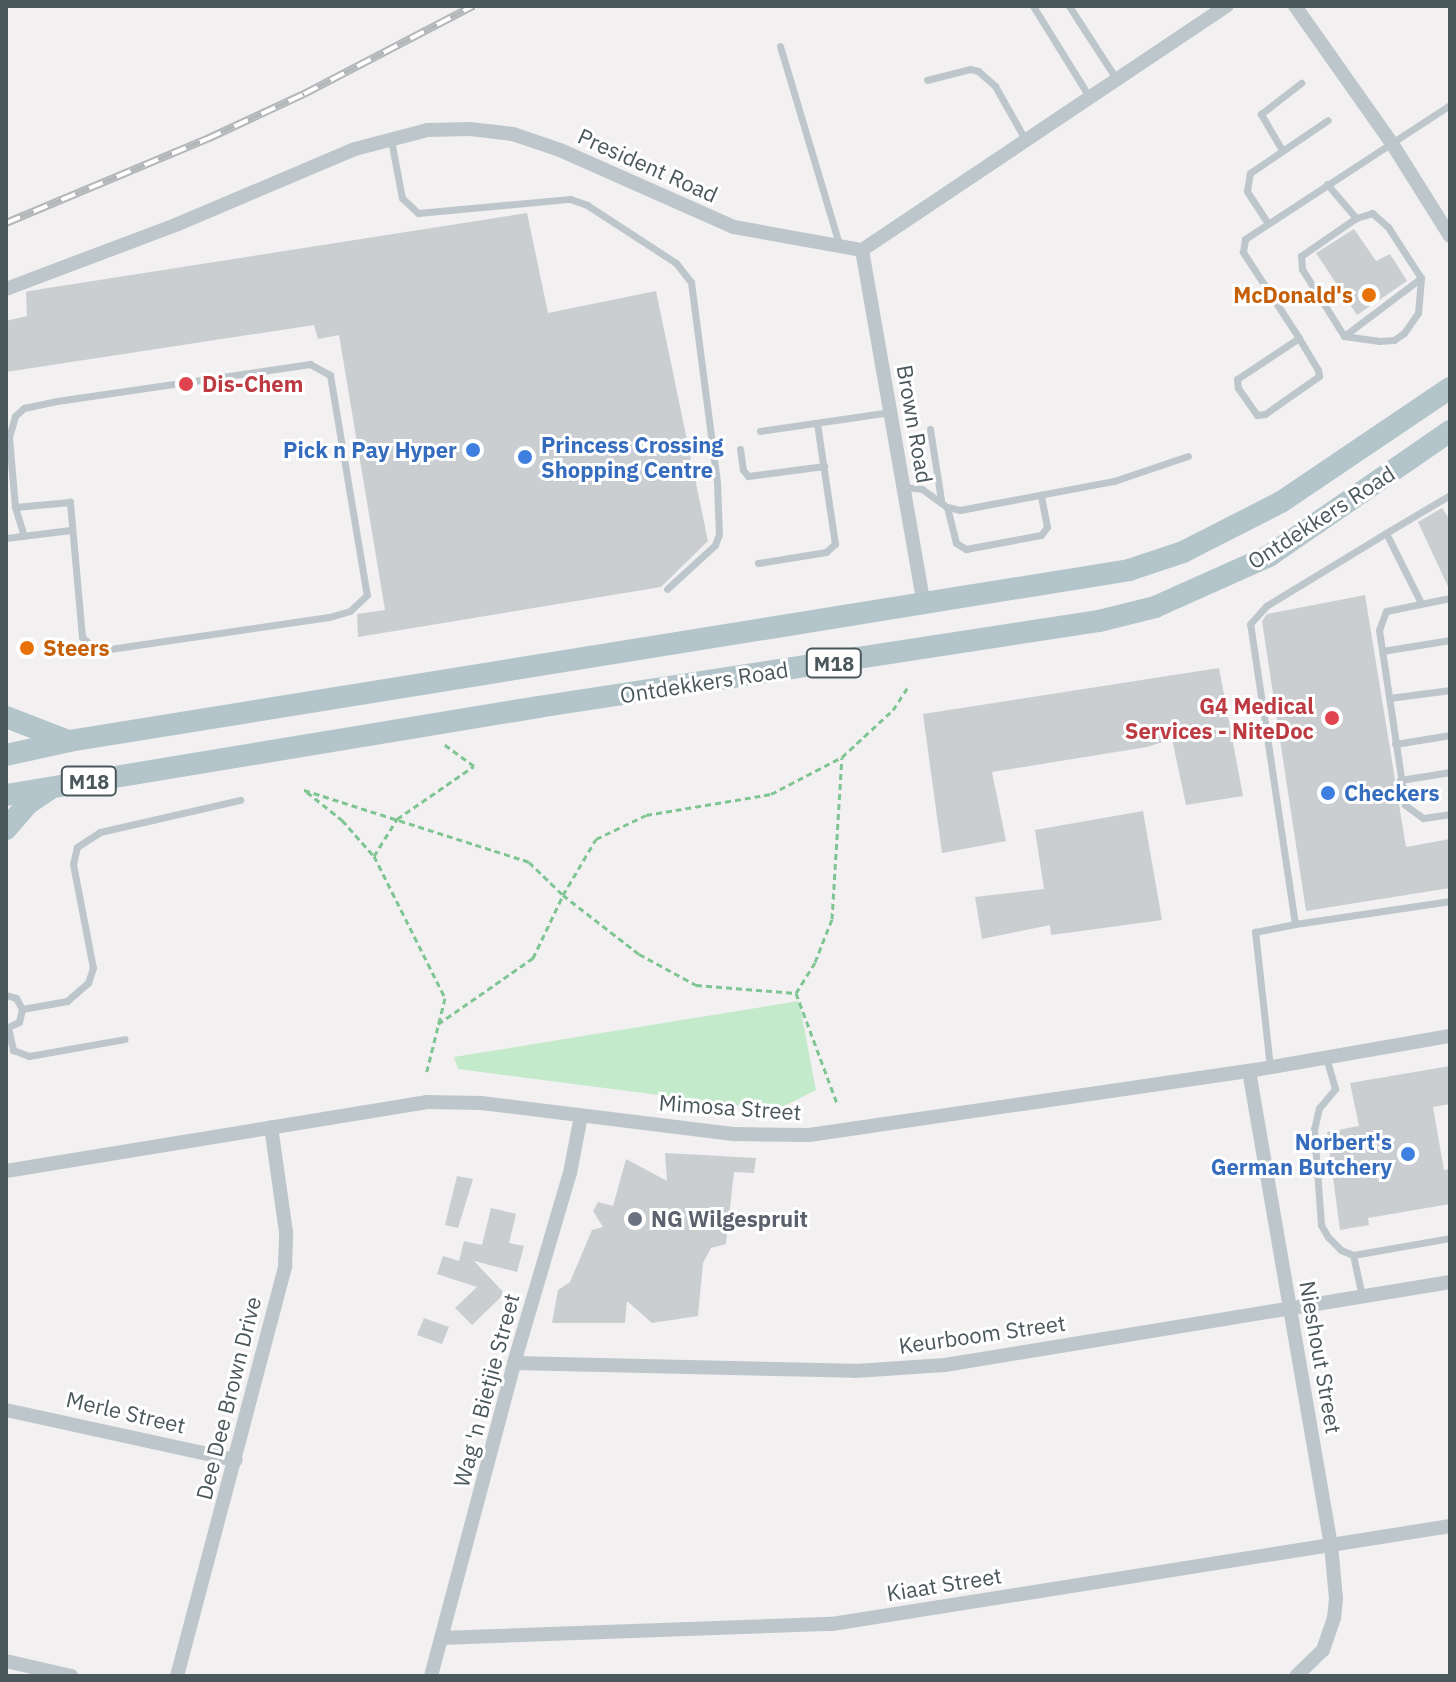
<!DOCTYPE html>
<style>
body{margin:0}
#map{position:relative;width:1456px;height:1682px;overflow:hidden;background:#f2f0f0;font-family:"IBM Plex Sans",sans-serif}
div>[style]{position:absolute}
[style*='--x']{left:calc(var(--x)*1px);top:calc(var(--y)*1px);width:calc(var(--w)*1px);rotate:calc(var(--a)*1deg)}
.green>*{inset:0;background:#c3eaca}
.building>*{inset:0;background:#caced1}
.path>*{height:3px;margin-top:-1.5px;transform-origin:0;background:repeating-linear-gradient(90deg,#7fc593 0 6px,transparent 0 10px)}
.lane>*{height:7px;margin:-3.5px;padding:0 3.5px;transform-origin:3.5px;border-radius:3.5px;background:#bdc7cb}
.street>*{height:14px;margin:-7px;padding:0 7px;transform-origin:7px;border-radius:7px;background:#bdc7cb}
.primary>*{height:22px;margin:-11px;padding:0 11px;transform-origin:11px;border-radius:11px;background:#b3c5cb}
.rail>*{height:8px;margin-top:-4px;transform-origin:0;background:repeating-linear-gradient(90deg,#fff 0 15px,#b3b7b9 0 30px);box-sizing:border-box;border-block:2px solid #b3b7b9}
.dots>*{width:22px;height:22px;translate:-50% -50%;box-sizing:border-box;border:4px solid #fff;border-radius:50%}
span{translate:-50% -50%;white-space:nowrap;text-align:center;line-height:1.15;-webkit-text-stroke:6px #fff;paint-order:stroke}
.shield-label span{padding:2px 6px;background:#fff;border:2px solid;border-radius:6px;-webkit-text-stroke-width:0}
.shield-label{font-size:20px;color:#4a575b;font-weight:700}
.street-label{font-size:22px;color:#4a575b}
.food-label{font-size:22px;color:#c56008;font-weight:700}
.right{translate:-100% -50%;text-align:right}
.left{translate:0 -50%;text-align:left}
.health-label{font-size:22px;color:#be3a42;font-weight:700}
.shop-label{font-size:22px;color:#366cbe;font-weight:700}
.worship-label{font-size:22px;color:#5b616d;font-weight:700}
.frame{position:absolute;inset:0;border:8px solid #4a575b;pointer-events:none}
</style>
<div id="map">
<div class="green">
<div style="clip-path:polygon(799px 1001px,816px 1090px,776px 1110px,458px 1069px,454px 1057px)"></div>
</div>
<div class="building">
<div style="clip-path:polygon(527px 213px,548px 313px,656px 291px,708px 541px,661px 587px,358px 637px,357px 614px,385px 610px,339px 335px,318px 339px,314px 325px,6px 372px,6px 321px,27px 316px,26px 292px,29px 291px)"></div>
<div style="clip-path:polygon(1354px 229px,1376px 261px,1390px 254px,1407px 281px,1357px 315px,1316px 253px)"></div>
<div style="clip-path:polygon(1442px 508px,1450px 520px,1450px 591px,1418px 522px)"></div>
<div style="clip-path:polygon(1365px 595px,1406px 847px,1450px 839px,1450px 888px,1306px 911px,1262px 621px,1267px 614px)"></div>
<div style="clip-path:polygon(1219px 668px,1243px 796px,1186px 805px,1172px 739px,1147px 747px,992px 772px,1006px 841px,942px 853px,923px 714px)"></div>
<div style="clip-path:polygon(1143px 811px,1162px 920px,1051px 935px,1050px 925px,982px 939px,975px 897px,1044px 889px,1035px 830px)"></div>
<div style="clip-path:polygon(1450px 1066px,1450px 1104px,1433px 1107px,1444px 1170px,1450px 1169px,1450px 1204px,1368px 1218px,1369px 1225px,1340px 1230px,1327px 1132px,1359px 1126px,1350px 1083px)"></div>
<div style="clip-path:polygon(665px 1153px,756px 1158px,754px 1173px,734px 1172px,726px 1244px,711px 1248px,703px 1263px,698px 1316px,652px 1323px,627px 1301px,625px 1323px,552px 1323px,558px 1290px,570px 1282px,592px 1230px,603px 1227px,593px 1211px,598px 1202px,613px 1206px,626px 1159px,667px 1181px)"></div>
<div style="clip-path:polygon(457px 1176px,473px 1179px,458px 1228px,445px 1225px)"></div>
<div style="clip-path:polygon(491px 1208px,516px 1214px,509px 1243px,524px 1246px,517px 1272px,474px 1261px,507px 1296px,503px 1295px,472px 1325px,455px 1308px,477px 1287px,437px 1274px,443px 1256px,459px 1261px,464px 1241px,482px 1245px)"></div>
<div style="clip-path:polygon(424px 1318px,449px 1327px,442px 1344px,417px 1335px)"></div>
</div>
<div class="path">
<div style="--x:304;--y:790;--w:236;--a:17.7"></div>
<div style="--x:529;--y:862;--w:47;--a:44.1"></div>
<div style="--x:563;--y:895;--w:96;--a:37.8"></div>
<div style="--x:639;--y:954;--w:65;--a:28.5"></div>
<div style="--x:696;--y:985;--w:100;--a:4.6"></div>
<div style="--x:796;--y:993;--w:117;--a:69.6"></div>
<div style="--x:307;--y:792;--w:45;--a:38.7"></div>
<div style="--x:342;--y:820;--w:48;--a:48.4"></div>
<div style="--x:374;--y:856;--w:159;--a:63.4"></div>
<div style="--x:445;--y:998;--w:79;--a:103.9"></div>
<div style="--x:374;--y:856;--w:44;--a:-58.1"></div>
<div style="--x:397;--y:819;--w:93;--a:-34.5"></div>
<div style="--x:474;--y:766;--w:39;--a:-144"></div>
<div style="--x:796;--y:993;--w:36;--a:-58"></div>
<div style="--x:815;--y:962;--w:46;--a:-68.4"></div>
<div style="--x:832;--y:919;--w:162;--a:-86.5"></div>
<div style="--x:438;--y:1024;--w:116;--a:-34.8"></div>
<div style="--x:533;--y:958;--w:70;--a:-64.5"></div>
<div style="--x:563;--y:895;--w:65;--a:-59.5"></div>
<div style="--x:596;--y:839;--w:55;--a:-25.6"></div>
<div style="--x:646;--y:815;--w:127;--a:-9.5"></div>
<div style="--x:771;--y:794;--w:80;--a:-27.5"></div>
<div style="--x:842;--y:757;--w:69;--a:-42.7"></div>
<div style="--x:893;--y:710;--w:30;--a:-57"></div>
</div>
<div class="lane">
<div style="--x:1033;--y:6;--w:108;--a:58.2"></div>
<div style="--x:1069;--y:6;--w:88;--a:57"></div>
<div style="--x:780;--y:46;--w:210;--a:73.4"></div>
<div style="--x:927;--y:80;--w:44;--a:-14.3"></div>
<div style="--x:970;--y:69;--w:8;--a:14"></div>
<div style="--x:978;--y:71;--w:23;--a:41"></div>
<div style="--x:995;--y:86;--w:63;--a:60.6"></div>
<div style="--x:391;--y:140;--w:59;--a:79.3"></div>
<div style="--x:402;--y:198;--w:22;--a:43"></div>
<div style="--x:418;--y:213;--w:153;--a:-5.3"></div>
<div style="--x:570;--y:199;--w:18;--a:19"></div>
<div style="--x:587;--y:205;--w:106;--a:33.1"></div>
<div style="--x:676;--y:263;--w:24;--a:52"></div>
<div style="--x:691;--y:282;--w:203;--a:82.6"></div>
<div style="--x:717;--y:483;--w:51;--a:87.8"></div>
<div style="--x:719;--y:534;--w:12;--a:110"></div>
<div style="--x:715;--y:545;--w:65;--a:137.5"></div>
<div style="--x:1282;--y:150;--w:42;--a:-120.3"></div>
<div style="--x:1261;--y:114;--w:51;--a:-37.8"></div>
<div style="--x:1327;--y:184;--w:45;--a:49.5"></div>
<div style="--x:1372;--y:213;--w:21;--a:41"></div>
<div style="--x:1388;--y:227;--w:61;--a:57.1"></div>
<div style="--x:1421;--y:278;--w:96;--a:143"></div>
<div style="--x:1344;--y:336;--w:79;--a:-122.1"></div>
<div style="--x:1302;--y:269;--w:13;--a:-94"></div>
<div style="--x:1301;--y:256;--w:67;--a:-34.6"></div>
<div style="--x:1356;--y:218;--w:17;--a:-17"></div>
<div style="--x:1267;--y:222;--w:37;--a:-123"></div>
<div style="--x:1247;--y:191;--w:18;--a:-81"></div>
<div style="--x:1250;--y:173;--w:94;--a:-34.2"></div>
<div style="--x:1344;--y:336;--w:36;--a:8"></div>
<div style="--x:1380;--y:341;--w:14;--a:-4"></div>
<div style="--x:1394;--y:340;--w:12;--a:-35"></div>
<div style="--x:1404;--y:333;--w:24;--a:-55"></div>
<div style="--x:1418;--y:313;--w:35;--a:-85"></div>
<div style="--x:1299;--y:338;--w:74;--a:146.5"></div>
<div style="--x:1237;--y:379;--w:9;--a:84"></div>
<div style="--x:1238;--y:388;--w:33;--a:55"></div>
<div style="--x:1257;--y:415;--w:8;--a:-7"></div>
<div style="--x:1265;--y:414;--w:66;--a:-35.1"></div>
<div style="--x:1319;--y:376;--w:6;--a:-99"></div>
<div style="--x:1318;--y:370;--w:37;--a:-121"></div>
<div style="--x:1299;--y:338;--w:103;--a:-123.1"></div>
<div style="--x:1243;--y:252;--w:13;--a:-81"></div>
<div style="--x:1245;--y:239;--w:245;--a:-33.2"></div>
<div style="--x:310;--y:364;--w:23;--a:29"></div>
<div style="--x:330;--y:375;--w:223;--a:80.5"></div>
<div style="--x:367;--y:595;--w:23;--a:137"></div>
<div style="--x:350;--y:611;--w:22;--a:164"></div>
<div style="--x:329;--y:617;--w:227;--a:171.7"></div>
<div style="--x:104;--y:650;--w:13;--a:-162"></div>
<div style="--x:92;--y:646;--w:13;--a:-138"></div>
<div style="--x:82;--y:637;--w:136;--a:-95.1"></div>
<div style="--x:70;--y:502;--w:55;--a:174.8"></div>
<div style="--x:15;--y:507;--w:70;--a:-94.9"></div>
<div style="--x:9;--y:437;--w:22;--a:-74"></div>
<div style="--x:15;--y:416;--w:12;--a:-42"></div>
<div style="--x:24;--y:408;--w:34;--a:-12"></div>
<div style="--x:57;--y:401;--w:256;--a:-8.3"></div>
<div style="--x:930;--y:429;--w:72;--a:81.2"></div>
<div style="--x:760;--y:431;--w:132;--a:-8.3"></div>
<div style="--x:740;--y:449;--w:21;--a:82"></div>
<div style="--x:743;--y:470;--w:8;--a:50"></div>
<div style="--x:748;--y:476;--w:77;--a:-7.5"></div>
<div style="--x:904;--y:487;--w:18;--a:6"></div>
<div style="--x:922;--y:489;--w:31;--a:36"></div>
<div style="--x:947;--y:507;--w:13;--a:13"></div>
<div style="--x:960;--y:510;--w:157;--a:-10.7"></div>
<div style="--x:1114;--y:481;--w:78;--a:-18.7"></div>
<div style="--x:15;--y:507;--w:30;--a:73"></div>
<div style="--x:947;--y:507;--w:37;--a:76"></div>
<div style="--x:956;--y:543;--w:12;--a:31"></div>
<div style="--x:966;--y:549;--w:76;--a:-10.6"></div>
<div style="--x:1041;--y:535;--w:10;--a:-53"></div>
<div style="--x:1047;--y:527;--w:33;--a:-101"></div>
<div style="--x:6;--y:538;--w:65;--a:-7"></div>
<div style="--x:758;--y:563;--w:69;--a:-9.2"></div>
<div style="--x:826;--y:552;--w:12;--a:-42"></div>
<div style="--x:835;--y:544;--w:122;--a:-98.5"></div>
<div style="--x:1450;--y:598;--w:65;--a:168.5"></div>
<div style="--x:1386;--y:611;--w:20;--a:110"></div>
<div style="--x:1379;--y:630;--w:177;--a:81.5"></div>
<div style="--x:1405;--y:805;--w:22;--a:36"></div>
<div style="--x:1423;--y:818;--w:27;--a:-8"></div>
<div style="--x:1421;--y:603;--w:78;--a:-116.6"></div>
<div style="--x:1386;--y:533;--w:74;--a:-30.7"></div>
<div style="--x:1382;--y:651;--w:69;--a:-9.2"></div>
<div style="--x:1389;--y:698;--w:62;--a:-7.5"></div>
<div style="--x:1395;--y:744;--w:56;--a:-9.3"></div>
<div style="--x:1400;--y:780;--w:51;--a:-9.1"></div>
<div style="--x:1295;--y:924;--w:157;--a:-8.4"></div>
<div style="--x:6;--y:995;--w:10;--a:17"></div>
<div style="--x:16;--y:998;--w:13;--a:61"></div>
<div style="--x:22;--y:1009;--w:13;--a:103"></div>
<div style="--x:19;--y:1022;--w:14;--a:155"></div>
<div style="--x:22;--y:1009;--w:46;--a:-10.1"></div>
<div style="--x:67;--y:1001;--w:28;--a:-41"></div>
<div style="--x:88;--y:983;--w:16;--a:-72"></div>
<div style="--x:93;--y:968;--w:106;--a:-100.9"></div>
<div style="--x:73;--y:864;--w:17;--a:-77"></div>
<div style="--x:77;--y:847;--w:27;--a:-33"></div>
<div style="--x:100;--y:832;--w:144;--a:-12.9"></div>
<div style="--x:8;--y:1028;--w:23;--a:77"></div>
<div style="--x:13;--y:1050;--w:17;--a:21"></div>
<div style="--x:29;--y:1056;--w:97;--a:-10"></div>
<div style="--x:1326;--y:1057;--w:33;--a:74"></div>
<div style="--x:1335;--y:1089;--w:25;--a:130"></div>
<div style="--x:1319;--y:1108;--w:22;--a:103"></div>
<div style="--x:1314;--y:1129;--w:96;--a:85.8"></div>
<div style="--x:1321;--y:1225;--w:14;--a:60"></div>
<div style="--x:1328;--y:1237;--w:18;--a:45"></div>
<div style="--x:1341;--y:1250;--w:13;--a:23"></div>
<div style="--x:1353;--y:1255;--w:98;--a:-9.9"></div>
<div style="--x:1270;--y:1067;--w:136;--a:-96.3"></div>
<div style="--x:1255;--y:932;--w:41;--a:-11.3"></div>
<div style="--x:1295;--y:924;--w:303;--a:-98.5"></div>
<div style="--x:1250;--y:624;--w:24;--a:-48"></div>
<div style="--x:1266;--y:606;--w:140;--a:-31.3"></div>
<div style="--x:1353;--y:1255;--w:42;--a:77.6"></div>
</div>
<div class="street">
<div style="--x:1295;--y:6;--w:166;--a:54.8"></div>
<div style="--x:1391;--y:142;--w:111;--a:57.9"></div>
<div style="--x:862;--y:250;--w:360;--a:80.1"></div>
<div style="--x:6;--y:289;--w:184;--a:-20.7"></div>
<div style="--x:178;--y:224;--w:192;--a:-23"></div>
<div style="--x:355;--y:149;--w:75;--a:-14.6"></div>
<div style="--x:428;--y:130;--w:42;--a:-1.4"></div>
<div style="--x:470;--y:129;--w:43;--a:6.6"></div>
<div style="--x:513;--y:134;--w:50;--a:18.8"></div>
<div style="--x:560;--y:150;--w:190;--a:23.9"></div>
<div style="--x:734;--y:227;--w:130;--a:10.2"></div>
<div style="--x:862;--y:250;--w:439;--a:-33.8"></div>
<div style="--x:1249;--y:1071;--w:481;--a:80.2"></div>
<div style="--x:1331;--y:1545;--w:54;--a:84.7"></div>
<div style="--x:1336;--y:1599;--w:19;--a:96"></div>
<div style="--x:1334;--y:1618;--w:34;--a:109"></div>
<div style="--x:1323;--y:1650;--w:37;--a:136"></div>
<div style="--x:6;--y:1171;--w:427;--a:-9.3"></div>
<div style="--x:427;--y:1102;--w:54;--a:1.1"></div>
<div style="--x:481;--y:1103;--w:256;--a:7"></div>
<div style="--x:735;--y:1134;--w:74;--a:0.8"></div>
<div style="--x:809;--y:1135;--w:445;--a:-8.3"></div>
<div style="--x:1249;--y:1071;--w:204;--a:-9.9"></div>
<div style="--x:514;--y:1363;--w:341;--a:1.3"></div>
<div style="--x:855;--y:1371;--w:90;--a:-3.8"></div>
<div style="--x:945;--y:1365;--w:512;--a:-9.33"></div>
<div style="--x:6;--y:1410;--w:235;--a:12.3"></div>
<div style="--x:441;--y:1638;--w:391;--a:-2.1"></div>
<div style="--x:832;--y:1624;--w:626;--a:-9.01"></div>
<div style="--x:6;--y:1661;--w:67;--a:13"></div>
<div style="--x:177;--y:1676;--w:424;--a:-75.2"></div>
<div style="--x:285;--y:1266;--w:34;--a:-88"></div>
<div style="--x:286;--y:1232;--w:106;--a:-98.1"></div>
<div style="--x:431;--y:1676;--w:324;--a:-75.1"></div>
<div style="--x:514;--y:1363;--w:198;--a:-73.6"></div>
<div style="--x:570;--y:1173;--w:58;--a:-79.1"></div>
</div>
<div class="primary">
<div style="--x:6;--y:717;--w:66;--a:21.2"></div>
<div style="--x:6;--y:755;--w:65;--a:-12.5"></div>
<div style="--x:69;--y:741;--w:1074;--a:-9.16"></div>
<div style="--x:1129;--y:570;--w:57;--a:-18.4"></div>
<div style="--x:1183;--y:552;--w:110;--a:-27"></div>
<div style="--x:1281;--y:502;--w:204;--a:-34"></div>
<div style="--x:6;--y:795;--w:539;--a:-9.39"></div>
<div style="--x:538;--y:707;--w:568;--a:-8.72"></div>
<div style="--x:1099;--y:621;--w:58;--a:-14"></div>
<div style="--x:1155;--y:607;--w:125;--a:-24.1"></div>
<div style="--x:1269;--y:556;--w:220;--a:-34.6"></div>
<div style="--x:6;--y:829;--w:35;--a:-49"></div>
<div style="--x:29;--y:803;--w:23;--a:-34"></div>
</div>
<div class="rail">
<div style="--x:6;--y:223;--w:218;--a:-22.7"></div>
<div style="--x:207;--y:139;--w:107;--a:-24.9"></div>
<div style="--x:304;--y:94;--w:191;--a:-27.5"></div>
</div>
<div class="dots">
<div style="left:1369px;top:295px;background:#e8710a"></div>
<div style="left:186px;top:384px;background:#e0444e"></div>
<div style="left:473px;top:450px;background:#3f7fe0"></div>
<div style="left:525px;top:457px;background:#3f7fe0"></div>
<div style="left:27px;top:648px;background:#e8710a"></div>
<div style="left:1332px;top:718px;background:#e0444e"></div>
<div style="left:1328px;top:793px;background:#3f7fe0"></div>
<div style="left:1408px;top:1154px;background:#3f7fe0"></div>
<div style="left:635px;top:1219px;background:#6b7280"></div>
</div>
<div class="shield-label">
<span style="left:834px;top:663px">M18</span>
<span style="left:89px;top:781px">M18</span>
</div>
<div class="street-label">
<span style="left:648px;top:165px;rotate:24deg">President Road</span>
<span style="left:915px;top:424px;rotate:80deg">Brown Road</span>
<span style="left:1321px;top:517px;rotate:-33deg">Ontdekkers Road</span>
<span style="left:704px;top:682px;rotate:-9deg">Ontdekkers Road</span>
<span style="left:730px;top:1107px;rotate:4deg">Mimosa Street</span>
<span style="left:982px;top:1334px;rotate:-8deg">Keurboom Street</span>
<span style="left:1321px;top:1357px;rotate:80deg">Nieshout Street</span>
<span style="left:486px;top:1390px;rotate:-75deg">Wag 'n Bietjie Street</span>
<span style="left:228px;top:1398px;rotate:-76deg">Dee Dee Brown Drive</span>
<span style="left:126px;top:1412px;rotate:13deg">Merle Street</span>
<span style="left:944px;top:1584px;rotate:-9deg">Kiaat Street</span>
</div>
<div class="food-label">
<span class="right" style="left:1353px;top:295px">McDonald's</span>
<span class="left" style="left:43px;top:648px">Steers</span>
</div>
<div class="health-label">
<span class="left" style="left:202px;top:384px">Dis-Chem</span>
<span class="right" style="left:1314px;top:718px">G4 Medical<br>Services - NiteDoc</span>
</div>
<div class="shop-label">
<span class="left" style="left:541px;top:457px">Princess Crossing<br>Shopping Centre</span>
<span class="right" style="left:457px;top:450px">Pick n Pay Hyper</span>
<span class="left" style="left:1344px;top:793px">Checkers</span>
<span class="right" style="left:1392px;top:1154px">Norbert's<br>German Butchery</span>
</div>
<div class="worship-label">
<span class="left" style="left:651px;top:1219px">NG Wilgespruit</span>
</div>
<div class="frame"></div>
</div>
